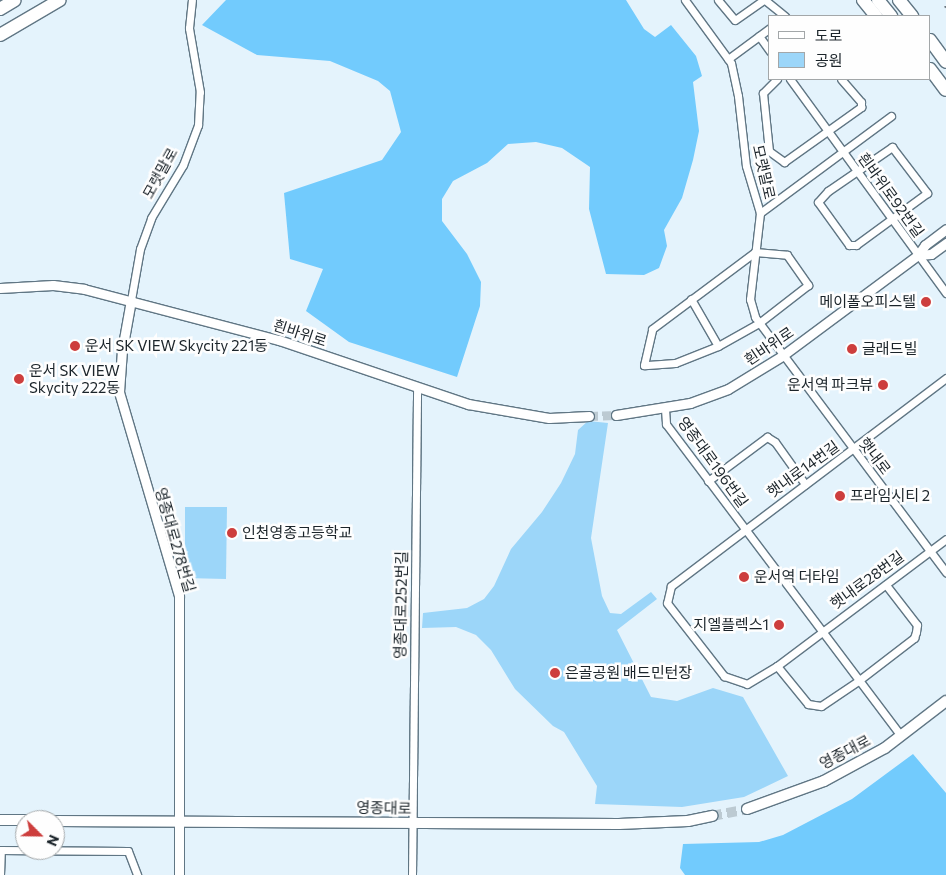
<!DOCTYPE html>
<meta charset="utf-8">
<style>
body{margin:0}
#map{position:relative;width:946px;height:875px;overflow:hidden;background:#e4f3fc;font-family:Commissioner,"Noto Sans KR",sans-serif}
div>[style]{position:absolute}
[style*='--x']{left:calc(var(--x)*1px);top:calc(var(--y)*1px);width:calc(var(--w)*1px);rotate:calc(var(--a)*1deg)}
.green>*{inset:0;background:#9cd6f9}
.forest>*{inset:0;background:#72cbfd}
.tertiary-tunnel>*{height:9px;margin-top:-4.5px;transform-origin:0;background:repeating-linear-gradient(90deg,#bccad2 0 9px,transparent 0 13.5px)}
.secondary-tunnel>*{height:10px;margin-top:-5px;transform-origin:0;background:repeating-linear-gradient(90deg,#bccad2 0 10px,transparent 0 15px)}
.roads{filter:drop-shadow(1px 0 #607684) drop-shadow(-1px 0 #607684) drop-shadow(0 1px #607684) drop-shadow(0 -1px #607684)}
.minor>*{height:7px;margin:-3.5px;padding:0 3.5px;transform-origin:3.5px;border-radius:3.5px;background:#fff}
.tertiary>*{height:9px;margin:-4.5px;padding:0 4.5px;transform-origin:4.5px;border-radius:4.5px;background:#fff}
.secondary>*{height:10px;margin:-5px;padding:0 5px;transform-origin:5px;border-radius:5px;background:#fff}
.motorway>*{height:12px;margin:-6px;padding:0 6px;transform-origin:6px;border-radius:6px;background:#fff}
.rail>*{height:2px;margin-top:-1px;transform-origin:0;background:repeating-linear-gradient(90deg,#6d7880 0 8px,transparent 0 12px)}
.dots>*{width:14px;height:14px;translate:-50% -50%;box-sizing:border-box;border:2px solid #fefefe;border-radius:50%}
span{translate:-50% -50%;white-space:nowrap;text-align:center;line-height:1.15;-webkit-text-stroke:5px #fefefe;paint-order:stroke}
.street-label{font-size:15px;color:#1b242a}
.poi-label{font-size:15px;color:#1b242a}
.right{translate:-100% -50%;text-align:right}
.left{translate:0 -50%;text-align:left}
.legend{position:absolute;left:768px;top:15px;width:162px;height:65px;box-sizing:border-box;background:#fefefe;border:1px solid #a3a7a9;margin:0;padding:6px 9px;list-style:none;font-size:15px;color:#1b242a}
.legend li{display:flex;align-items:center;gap:10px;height:25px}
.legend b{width:25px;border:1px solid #a3a7a9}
.north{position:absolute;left:15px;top:810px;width:50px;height:50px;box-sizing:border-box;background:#fefefe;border:1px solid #a3a7a9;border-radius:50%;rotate:113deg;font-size:14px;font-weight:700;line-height:20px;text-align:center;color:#1b242a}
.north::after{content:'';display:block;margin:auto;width:18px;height:22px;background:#cd3e3d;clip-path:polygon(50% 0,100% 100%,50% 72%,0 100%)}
</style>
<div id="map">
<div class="green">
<div style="clip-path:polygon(588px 421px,608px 423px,591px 538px,602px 596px,610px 613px,621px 614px,651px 592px,657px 599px,617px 630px,651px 697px,677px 701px,713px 688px,743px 697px,788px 776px,744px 797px,682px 807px,595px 804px,597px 786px,564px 732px,553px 726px,515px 689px,491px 650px,476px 635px,456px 627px,422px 628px,423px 613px,467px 608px,484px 599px,494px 586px,511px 549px,542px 512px,561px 483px,575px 454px,578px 430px)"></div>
<div style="clip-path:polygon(185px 507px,227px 507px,226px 579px,185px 578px)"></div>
</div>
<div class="forest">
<div style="clip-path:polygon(226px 0,626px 0,644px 29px,655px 37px,671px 25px,696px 56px,702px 76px,693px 82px,699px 131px,693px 160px,682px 198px,664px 230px,667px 246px,659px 268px,644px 275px,606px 274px,589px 209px,590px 167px,562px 148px,536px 142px,508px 144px,487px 163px,453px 181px,442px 199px,442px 221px,467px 254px,481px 282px,480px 306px,457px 377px,349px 342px,306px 311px,323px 269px,290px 259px,284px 193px,382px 160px,401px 132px,390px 91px,378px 81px,330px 61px,257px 55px,202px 25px)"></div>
<div style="clip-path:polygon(913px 754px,946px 793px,946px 875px,685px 875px,680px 868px,683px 844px,759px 842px,783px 835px,852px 799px)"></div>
</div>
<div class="tertiary-tunnel">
<div style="--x:589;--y:416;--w:27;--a:-2"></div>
</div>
<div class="secondary-tunnel">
<div style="--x:712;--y:816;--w:36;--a:-11"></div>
</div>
<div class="roads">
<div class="minor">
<div style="--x:685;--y:0;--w:78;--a:53.9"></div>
<div style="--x:731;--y:63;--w:34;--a:78"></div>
<div style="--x:738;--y:96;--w:70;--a:83.5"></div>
<div style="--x:746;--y:166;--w:49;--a:73.4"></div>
<div style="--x:760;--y:213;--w:87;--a:96.6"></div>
<div style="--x:750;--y:299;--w:19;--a:74"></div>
<div style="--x:755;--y:317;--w:319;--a:53.2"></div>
<div style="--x:718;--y:0;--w:26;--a:50"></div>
<div style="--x:735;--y:20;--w:35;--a:-35"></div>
<div style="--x:765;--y:0;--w:26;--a:39"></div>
<div style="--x:759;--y:36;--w:19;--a:54"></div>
<div style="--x:728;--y:59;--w:52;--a:-36.4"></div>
<div style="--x:777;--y:79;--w:20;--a:135"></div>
<div style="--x:763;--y:93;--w:58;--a:84.1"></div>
<div style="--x:769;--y:151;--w:19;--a:36"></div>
<div style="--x:784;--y:162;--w:95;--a:-35.5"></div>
<div style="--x:861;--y:107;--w:5;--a:-90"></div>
<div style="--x:861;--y:102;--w:30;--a:-131"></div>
<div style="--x:790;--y:79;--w:265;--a:53.9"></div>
<div style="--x:892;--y:147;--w:58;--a:52.7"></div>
<div style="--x:927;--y:193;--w:88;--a:143.8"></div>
<div style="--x:856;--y:245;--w:7;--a:180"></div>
<div style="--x:849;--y:245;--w:53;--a:-125.8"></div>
<div style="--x:818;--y:202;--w:15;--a:-48"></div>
<div style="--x:828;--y:191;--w:78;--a:-34.5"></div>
<div style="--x:760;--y:213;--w:163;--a:-36.5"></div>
<div style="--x:755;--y:252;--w:32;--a:5"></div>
<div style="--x:787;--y:255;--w:37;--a:55"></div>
<div style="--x:808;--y:285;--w:62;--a:142.2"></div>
<div style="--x:759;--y:323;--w:47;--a:150.7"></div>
<div style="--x:718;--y:346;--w:46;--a:158.4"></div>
<div style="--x:675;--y:363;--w:31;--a:176"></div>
<div style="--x:644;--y:365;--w:37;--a:-77"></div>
<div style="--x:652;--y:329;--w:129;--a:-36.8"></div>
<div style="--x:691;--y:299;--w:54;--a:60.1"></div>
<div style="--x:131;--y:300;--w:52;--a:-80"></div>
<div style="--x:140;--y:249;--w:33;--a:-70"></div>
<div style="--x:151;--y:218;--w:62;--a:-58.9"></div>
<div style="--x:183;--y:165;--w:43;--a:-69.4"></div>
<div style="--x:198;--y:125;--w:33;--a:-87"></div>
<div style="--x:200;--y:92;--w:65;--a:-99.8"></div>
<div style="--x:189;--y:28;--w:28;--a:-84"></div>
<div style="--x:946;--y:378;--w:345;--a:142.9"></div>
<div style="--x:671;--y:586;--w:17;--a:103"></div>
<div style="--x:667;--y:603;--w:93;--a:52"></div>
<div style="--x:724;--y:676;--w:24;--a:19"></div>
<div style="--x:747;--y:684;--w:35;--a:-31"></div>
<div style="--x:777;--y:666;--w:211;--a:-36.9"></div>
<div style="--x:665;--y:409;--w:15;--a:86"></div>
<div style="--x:666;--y:424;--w:389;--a:53"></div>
<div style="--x:708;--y:481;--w:74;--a:-36.7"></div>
<div style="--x:767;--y:437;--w:9;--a:32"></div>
<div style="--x:775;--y:442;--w:52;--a:54.5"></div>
<div style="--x:777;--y:666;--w:49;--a:50.8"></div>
<div style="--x:808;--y:704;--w:13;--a:9"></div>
<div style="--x:821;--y:706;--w:45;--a:-34"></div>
<div style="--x:858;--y:681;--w:71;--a:-37.5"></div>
<div style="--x:914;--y:638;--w:6;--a:-72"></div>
<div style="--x:916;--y:632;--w:7;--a:-82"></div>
<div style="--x:917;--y:625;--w:51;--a:-127.8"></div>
<div style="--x:0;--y:850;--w:128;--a:0.4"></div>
<div style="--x:128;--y:851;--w:26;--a:69"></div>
<div style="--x:0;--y:875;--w:25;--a:-88"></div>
<div style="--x:412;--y:875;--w:488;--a:-89.4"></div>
</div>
<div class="tertiary">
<div style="--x:918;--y:255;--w:13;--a:-4"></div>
<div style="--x:931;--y:254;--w:19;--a:-36"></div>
<div style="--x:0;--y:288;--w:53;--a:-3.2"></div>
<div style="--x:53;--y:285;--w:31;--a:7"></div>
<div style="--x:84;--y:289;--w:202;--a:14.7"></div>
<div style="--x:279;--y:340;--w:200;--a:18.7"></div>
<div style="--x:468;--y:404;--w:82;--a:9.8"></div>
<div style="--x:549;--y:418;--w:40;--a:-2.9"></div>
<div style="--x:131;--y:300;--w:51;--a:100.2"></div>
<div style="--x:122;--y:350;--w:42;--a:94.1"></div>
<div style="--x:119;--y:392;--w:213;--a:73.6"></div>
<div style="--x:179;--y:596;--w:279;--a:90"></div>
<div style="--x:616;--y:415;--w:75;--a:-9.2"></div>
<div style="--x:690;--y:403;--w:40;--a:-20.2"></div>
<div style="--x:728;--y:389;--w:63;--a:-31.4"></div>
<div style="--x:782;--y:356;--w:169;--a:-36.6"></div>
<div style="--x:918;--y:255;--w:12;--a:-55"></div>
<div style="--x:925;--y:245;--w:26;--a:-37"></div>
</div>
<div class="secondary">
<div style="--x:747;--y:809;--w:82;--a:-20"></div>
<div style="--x:824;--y:781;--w:69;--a:-28.4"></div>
<div style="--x:885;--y:748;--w:77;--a:-37.6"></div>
<div style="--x:0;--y:820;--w:25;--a:0"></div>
<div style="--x:55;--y:821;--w:564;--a:0.3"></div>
<div style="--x:619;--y:824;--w:69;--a:-2.5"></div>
<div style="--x:688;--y:821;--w:25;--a:-12"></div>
</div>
<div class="motorway">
<div style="--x:863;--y:0;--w:21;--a:51"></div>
<div style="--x:878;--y:0;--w:21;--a:51"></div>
<div style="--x:899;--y:0;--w:21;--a:51"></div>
<div style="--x:0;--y:9;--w:17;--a:-31"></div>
<div style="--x:0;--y:35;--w:69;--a:-30.3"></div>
<div style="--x:930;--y:40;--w:27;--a:54"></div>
<div style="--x:930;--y:69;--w:26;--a:53"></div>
</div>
</div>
<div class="rail">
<div style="--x:945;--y:6;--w:2;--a:63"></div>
</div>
<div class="dots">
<div style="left:926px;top:302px;background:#cd3e3d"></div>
<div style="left:75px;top:346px;background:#cd3e3d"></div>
<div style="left:852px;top:349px;background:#cd3e3d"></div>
<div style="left:19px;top:379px;background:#cd3e3d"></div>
<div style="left:883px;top:385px;background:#cd3e3d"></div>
<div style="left:840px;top:496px;background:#cd3e3d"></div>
<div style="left:232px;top:533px;background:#cd3e3d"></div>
<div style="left:744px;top:577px;background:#cd3e3d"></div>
<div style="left:779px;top:625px;background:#cd3e3d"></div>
<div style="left:555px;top:673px;background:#cd3e3d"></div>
</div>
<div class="street-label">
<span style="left:764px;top:172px;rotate:77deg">모랫말로</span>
<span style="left:160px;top:173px;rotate:-61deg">모랫말로</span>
<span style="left:891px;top:195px;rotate:54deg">흰바위로92번길</span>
<span style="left:300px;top:333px;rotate:18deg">흰바위로</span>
<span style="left:769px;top:346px;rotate:-34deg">흰바위로</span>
<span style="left:875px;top:456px;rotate:53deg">햇내로</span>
<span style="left:713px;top:462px;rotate:54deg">영종대로196번길</span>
<span style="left:803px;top:469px;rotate:-36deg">햇내로14번길</span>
<span style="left:175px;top:540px;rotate:74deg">영종대로278번길</span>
<span style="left:867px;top:580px;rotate:-36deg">햇내로28번길</span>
<span style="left:401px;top:605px;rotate:-89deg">영종대로252번길</span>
<span style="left:845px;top:752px;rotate:-28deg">영종대로</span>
<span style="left:384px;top:808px;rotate:1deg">영종대로</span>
</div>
<div class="poi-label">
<span class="right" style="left:916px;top:302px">메이폴오피스텔</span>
<span class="left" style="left:85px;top:346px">운서 SK VIEW Skycity 221동</span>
<span class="left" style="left:862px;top:349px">글래드빌</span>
<span class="left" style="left:29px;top:379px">운서 SK VIEW<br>Skycity 222동</span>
<span class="right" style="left:873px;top:385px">운서역 파크뷰</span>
<span class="left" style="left:850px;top:496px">프라임시티 2</span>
<span class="left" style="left:242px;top:533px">인천영종고등학교</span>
<span class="left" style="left:754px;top:577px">운서역 더타임</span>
<span class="right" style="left:769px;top:625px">지엘플렉스1</span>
<span class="left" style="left:565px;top:673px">은골공원 배드민턴장</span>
</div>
<ul class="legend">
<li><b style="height:6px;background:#fff"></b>도로</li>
<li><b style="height:14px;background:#9cd6f9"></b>공원</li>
</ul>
<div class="north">N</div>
</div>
